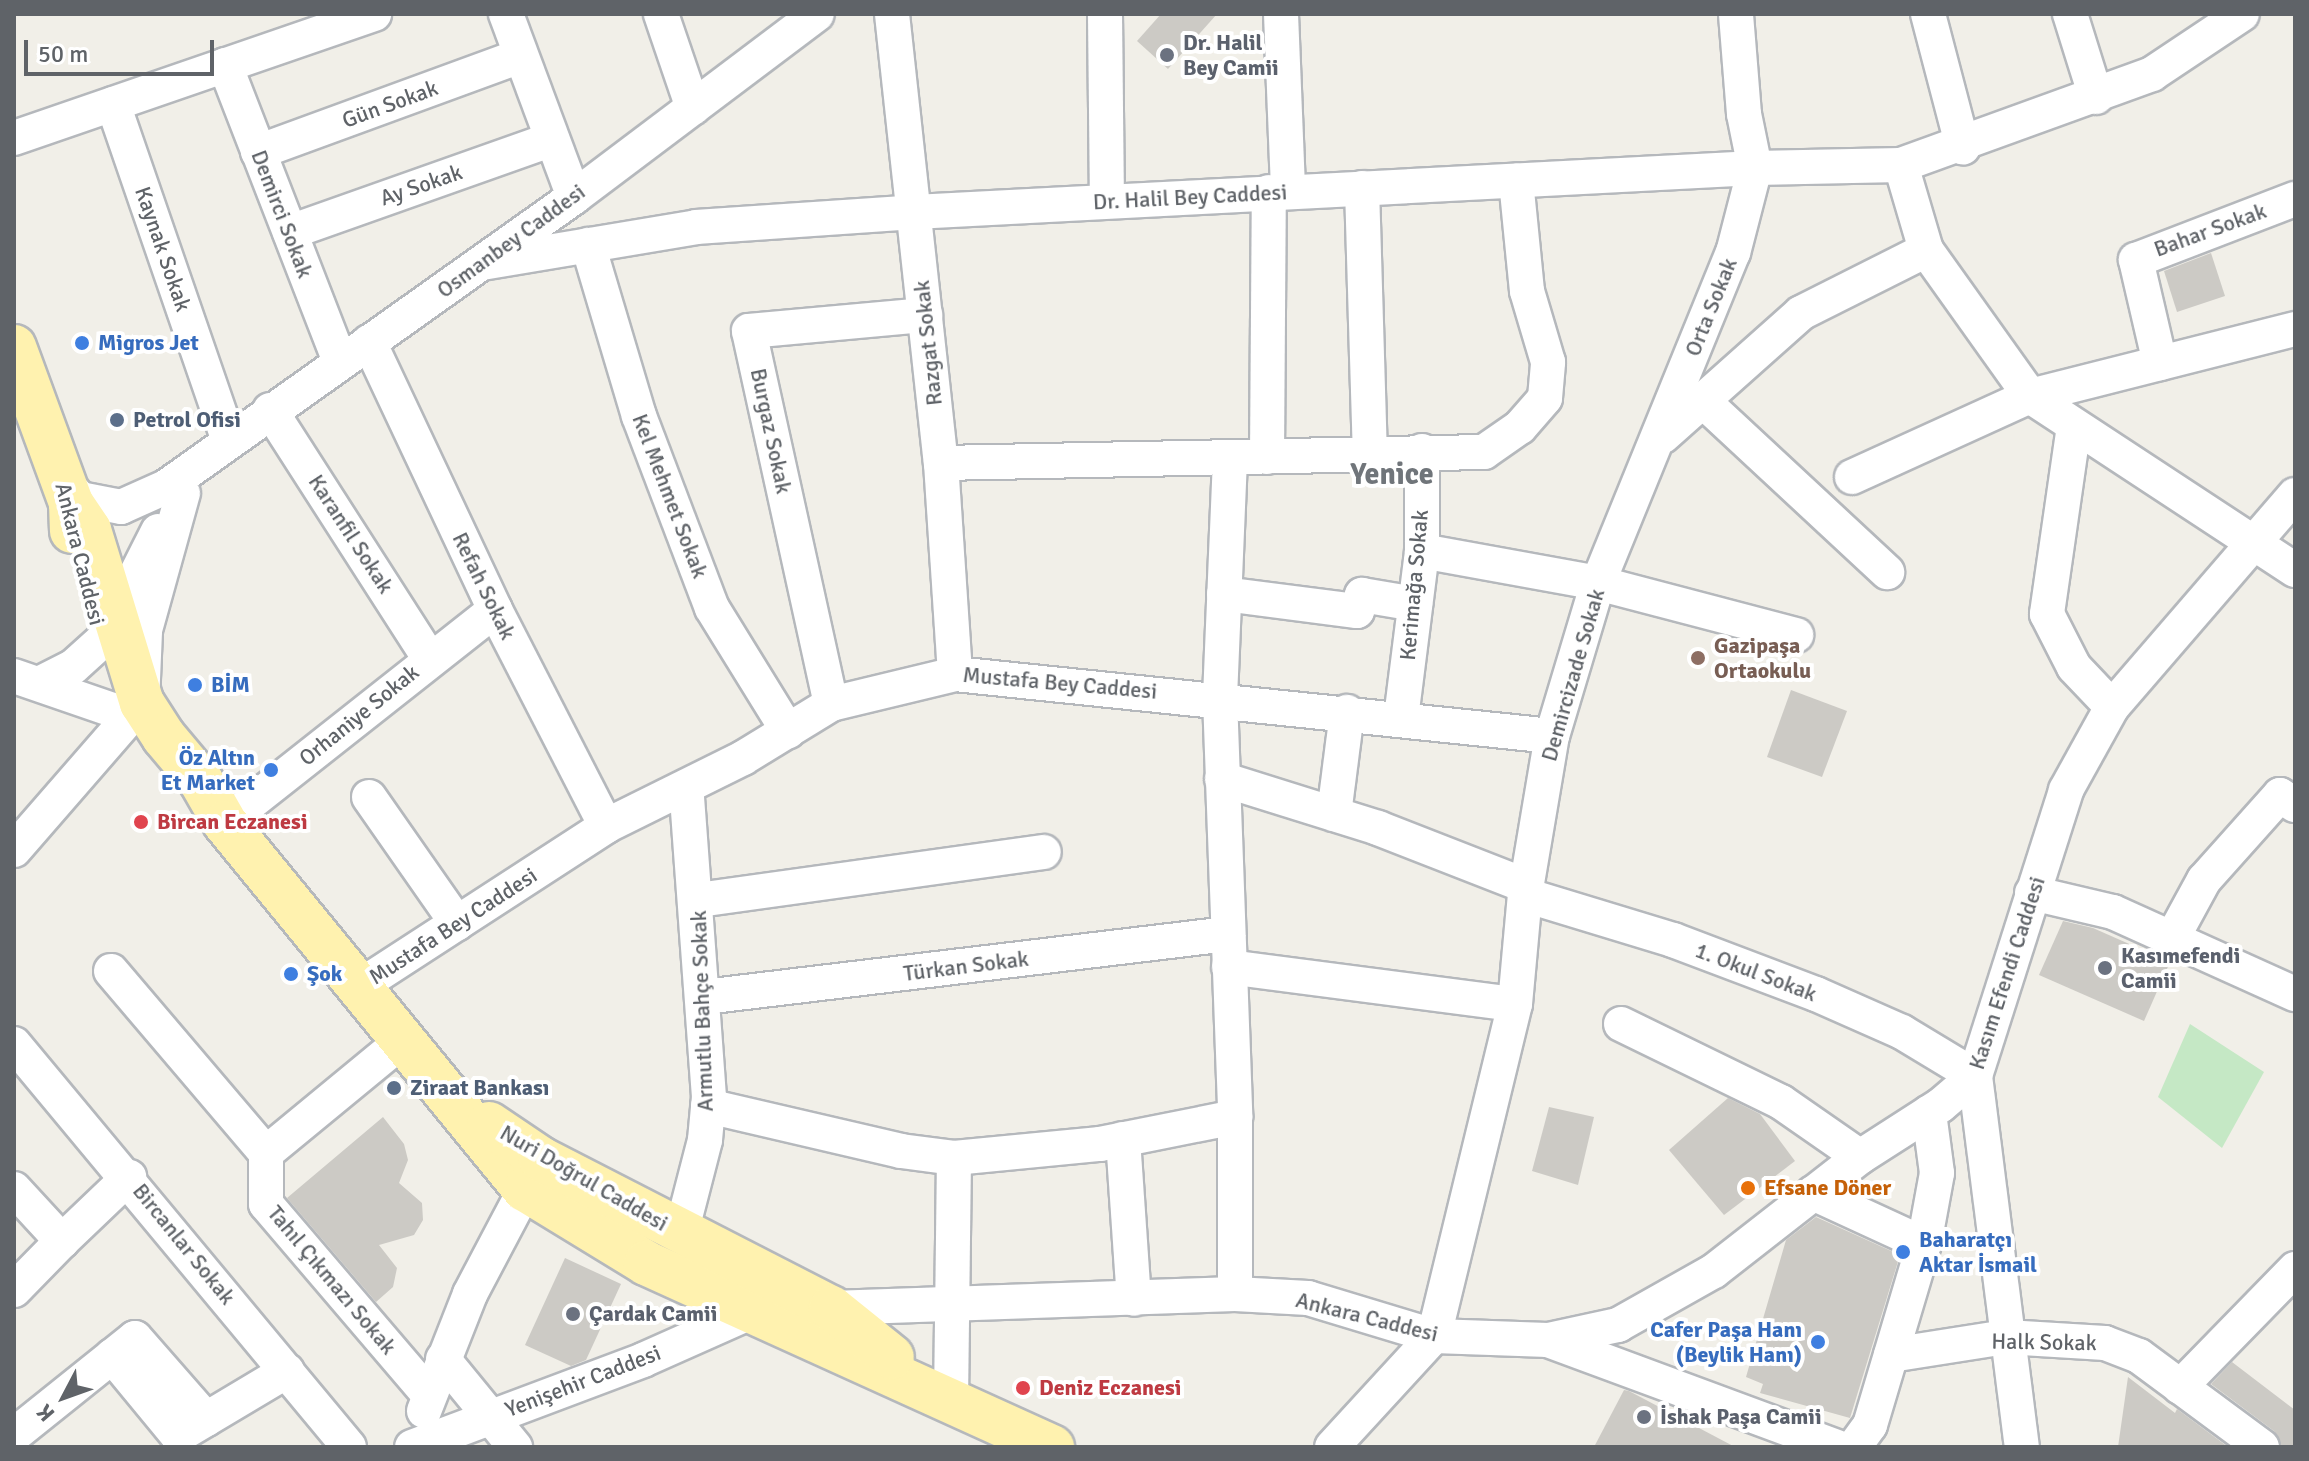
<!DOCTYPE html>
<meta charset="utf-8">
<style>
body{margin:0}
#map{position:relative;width:2309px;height:1461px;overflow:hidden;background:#f1efe8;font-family:Signika,sans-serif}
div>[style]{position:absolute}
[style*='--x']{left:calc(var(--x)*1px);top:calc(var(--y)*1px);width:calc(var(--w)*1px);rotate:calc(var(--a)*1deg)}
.green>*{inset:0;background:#c5e8c5}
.building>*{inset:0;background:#cccac5}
.roads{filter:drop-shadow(2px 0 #b5b8bc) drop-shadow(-2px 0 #b5b8bc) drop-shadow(0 2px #b5b8bc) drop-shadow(0 -2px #b5b8bc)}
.minor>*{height:34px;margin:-17px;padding:0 17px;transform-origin:17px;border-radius:17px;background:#fff}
.major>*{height:44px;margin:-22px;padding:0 22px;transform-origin:22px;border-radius:22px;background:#fff2af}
.dots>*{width:22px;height:22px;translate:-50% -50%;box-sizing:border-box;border:4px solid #fff;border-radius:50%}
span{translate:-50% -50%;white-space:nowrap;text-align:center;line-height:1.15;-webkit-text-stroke:8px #fff;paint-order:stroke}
.worship-label{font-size:22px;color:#5b616d;font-weight:700}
.left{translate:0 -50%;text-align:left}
.street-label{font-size:22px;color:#5f6368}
.shop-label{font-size:22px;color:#366cbe;font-weight:700}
.right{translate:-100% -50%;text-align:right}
.service-label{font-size:22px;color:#4e5e75;font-weight:700}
.education-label{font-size:22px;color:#785e54;font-weight:700}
.health-label{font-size:22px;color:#be3a42;font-weight:700}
.food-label{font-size:22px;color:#c56008;font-weight:700}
.district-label{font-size:30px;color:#70757a;font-weight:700}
.frame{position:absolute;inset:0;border:16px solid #5f6368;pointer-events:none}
.north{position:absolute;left:24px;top:1357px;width:80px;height:80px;-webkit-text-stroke:6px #fff;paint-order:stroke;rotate:229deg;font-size:22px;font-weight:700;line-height:32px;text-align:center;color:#5f6368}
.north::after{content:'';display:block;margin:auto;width:28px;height:36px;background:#5f6368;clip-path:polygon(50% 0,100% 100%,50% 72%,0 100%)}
.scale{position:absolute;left:24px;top:40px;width:190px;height:36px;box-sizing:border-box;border:4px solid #5f6368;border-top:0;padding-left:10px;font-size:24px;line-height:28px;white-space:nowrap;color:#5f6368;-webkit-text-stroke:6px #fff;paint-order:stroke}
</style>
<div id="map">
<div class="green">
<div style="clip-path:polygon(2190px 1024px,2264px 1072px,2222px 1148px,2158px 1097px)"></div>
</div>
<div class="building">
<div style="clip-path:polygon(1161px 14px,1217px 14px,1168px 69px,1137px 41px)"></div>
<div style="clip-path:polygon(2211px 253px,2225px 296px,2177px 312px,2164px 271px)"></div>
<div style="clip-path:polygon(1791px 690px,1847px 711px,1822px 777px,1767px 757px)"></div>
<div style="clip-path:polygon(2063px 921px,2093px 928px,2170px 962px,2144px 1021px,2039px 975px)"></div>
<div style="clip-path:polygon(1728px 1098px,1760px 1114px,1795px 1161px,1724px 1215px,1669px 1150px)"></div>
<div style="clip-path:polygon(1549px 1107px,1594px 1117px,1578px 1185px,1532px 1171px)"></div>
<div style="clip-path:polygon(383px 1117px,404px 1144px,408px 1160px,399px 1183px,422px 1203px,423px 1220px,414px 1235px,379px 1245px,397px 1268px,393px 1287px,376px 1302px,287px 1198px)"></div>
<div style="clip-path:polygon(1816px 1217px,1900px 1255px,1850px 1418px,1760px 1393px,1763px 1384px,1746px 1377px,1786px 1240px)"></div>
<div style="clip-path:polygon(565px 1258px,621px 1284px,586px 1360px,571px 1366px,525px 1345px)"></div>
<div style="clip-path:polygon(2232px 1362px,2295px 1410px,2295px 1447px,2282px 1447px,2274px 1431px,2211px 1384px)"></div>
<div style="clip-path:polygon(2128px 1377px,2175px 1413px,2177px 1409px,2228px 1447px,2118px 1447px)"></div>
<div style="clip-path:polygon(1624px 1390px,1629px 1391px,1735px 1447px,1594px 1447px)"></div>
</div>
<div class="roads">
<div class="minor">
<div style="--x:506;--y:14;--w:195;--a:69.6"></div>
<div style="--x:661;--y:14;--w:99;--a:71.2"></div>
<div style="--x:892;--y:14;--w:452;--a:83.8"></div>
<div style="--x:941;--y:463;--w:211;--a:86.2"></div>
<div style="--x:1105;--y:14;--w:187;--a:89.4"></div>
<div style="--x:1281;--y:14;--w:177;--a:87.7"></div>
<div style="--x:1928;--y:14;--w:138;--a:75.3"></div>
<div style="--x:2070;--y:14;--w:87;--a:72.6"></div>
<div style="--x:225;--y:65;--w:318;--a:68.8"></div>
<div style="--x:113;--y:104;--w:355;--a:71"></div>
<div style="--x:14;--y:138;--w:381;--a:-19"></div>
<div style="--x:258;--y:152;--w:280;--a:-20.1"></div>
<div style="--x:1901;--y:165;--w:89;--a:73.6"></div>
<div style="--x:1926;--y:250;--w:179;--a:54.5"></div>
<div style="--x:2030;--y:396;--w:317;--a:33.3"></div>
<div style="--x:1362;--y:188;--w:264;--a:88.3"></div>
<div style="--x:290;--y:232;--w:278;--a:-19.5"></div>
<div style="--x:588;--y:245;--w:178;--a:73.4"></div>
<div style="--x:639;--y:416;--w:205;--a:69.2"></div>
<div style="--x:712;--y:608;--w:145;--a:58.3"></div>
<div style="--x:482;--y:263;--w:217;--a:-9.5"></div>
<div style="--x:696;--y:227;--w:219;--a:-3.9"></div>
<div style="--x:914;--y:212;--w:842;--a:-2.99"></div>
<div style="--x:1755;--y:168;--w:146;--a:-1.2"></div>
<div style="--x:1901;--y:165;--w:267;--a:-19.9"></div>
<div style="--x:2152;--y:74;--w:108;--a:-33.7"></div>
<div style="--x:369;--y:342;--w:296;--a:64.8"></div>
<div style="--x:495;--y:610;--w:243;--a:62.8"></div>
<div style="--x:2160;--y:363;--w:106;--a:-103.1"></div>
<div style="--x:2136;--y:260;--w:170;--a:-21"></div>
<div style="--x:1702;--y:400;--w:253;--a:42.9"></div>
<div style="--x:270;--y:410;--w:296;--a:57.3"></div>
<div style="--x:2074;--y:426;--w:190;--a:98.2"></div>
<div style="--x:2047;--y:614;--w:59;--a:63"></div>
<div style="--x:2074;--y:667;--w:55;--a:46.5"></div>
<div style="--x:1663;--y:436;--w:185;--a:-41.7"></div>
<div style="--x:1801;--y:313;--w:140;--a:-26.7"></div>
<div style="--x:1267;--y:457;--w:265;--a:-89.6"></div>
<div style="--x:1230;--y:459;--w:239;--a:92.4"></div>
<div style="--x:1220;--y:698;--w:419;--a:87.9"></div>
<div style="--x:1235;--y:1117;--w:177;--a:90"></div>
<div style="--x:941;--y:463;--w:543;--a:-1.16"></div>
<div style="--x:1484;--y:452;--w:44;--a:-34.8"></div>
<div style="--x:1520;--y:427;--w:38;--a:-49"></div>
<div style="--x:1545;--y:398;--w:36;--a:-85"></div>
<div style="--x:1548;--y:362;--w:74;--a:-106.5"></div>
<div style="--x:1527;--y:291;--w:111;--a:-95.7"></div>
<div style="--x:1852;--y:477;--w:196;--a:-24.5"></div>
<div style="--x:2030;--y:396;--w:273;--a:-14.2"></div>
<div style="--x:62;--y:479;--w:27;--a:48"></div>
<div style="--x:80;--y:499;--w:42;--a:11"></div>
<div style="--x:121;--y:507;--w:49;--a:-24"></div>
<div style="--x:166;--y:487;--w:501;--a:-35.4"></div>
<div style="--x:574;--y:197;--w:304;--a:-37"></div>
<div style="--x:1422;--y:551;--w:179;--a:10.3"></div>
<div style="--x:1598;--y:583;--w:205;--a:14.7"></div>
<div style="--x:1224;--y:594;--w:134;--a:7.3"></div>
<div style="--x:1357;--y:611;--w:17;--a:-73"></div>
<div style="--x:1362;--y:595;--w:54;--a:9.6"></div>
<div style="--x:14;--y:676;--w:123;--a:19"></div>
<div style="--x:41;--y:683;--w:36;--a:-27"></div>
<div style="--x:73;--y:667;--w:40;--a:-42"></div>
<div style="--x:103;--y:640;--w:122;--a:-63.2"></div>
<div style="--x:831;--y:704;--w:382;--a:-102.4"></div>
<div style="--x:749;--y:331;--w:177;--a:-5.2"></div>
<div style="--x:1401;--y:718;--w:168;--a:-82.8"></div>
<div style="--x:1422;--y:551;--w:100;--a:-90"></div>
<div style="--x:1222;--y:779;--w:164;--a:17.4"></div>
<div style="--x:1378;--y:828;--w:160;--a:21.3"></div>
<div style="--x:369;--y:797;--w:154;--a:55.1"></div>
<div style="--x:1334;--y:814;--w:103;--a:-82.7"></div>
<div style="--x:225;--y:823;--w:344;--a:-38.3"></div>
<div style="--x:14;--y:850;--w:195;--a:-49"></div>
<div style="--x:142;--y:703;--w:73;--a:-87.6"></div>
<div style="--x:145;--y:630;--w:142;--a:-74.5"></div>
<div style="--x:2032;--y:893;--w:83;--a:13.2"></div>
<div style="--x:2113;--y:912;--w:200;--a:24.3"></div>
<div style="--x:1525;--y:895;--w:155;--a:16.9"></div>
<div style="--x:1673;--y:940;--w:153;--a:20.7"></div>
<div style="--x:1816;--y:994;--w:94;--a:23.8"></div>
<div style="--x:1902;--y:1032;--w:85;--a:31.1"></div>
<div style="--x:698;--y:900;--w:349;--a:-7.9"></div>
<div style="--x:2174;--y:935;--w:63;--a:-61.4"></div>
<div style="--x:2204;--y:880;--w:114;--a:-48.2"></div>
<div style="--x:2280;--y:795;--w:18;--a:34"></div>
<div style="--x:1229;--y:967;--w:288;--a:7.4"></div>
<div style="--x:111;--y:971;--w:239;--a:49.6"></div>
<div style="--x:266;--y:1153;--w:51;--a:90"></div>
<div style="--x:266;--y:1204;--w:251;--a:49.5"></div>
<div style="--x:360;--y:986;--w:293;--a:-33"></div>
<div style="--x:606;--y:826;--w:153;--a:-26.4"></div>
<div style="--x:743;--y:758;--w:103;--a:-31.5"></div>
<div style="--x:831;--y:704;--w:128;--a:-13.6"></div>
<div style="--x:955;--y:674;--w:600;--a:5.93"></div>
<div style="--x:704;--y:997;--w:528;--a:-6.86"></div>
<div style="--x:1621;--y:1024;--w:178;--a:26"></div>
<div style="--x:1781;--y:1102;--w:96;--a:34.8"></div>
<div style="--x:14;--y:1044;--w:524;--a:50.26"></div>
<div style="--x:1975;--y:1076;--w:374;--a:82.8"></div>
<div style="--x:708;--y:1106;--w:198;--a:13.1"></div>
<div style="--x:901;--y:1151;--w:53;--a:7.5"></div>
<div style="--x:954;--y:1158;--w:147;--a:-5.5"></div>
<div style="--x:1100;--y:1144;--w:138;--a:-11.3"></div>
<div style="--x:1123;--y:1139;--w:160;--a:86.1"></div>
<div style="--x:266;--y:1153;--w:176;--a:-39.5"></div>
<div style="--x:14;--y:1189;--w:71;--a:47.3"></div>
<div style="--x:62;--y:1241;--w:93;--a:-43.7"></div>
<div style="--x:1813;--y:1193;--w:122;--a:24.7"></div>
<div style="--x:681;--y:1233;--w:96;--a:-75.5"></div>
<div style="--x:705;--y:1140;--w:43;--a:-84.7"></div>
<div style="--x:709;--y:1097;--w:311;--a:-94.2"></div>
<div style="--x:14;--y:1290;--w:69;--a:-45.6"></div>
<div style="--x:831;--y:1308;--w:404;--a:-2"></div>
<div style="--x:1235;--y:1294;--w:73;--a:3.1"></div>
<div style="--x:1308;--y:1298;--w:132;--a:16.8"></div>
<div style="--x:1434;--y:1336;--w:114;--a:2"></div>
<div style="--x:1548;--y:1340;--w:308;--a:20.3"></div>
<div style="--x:1548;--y:1340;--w:72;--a:-12.1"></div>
<div style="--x:1618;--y:1325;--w:110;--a:-29.4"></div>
<div style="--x:1714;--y:1271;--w:185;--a:-38"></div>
<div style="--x:1860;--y:1157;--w:96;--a:-32.7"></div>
<div style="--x:1941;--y:1105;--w:45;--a:-40.5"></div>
<div style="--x:1975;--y:1076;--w:300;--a:-72.3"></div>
<div style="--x:2066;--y:790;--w:95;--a:-61"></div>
<div style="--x:2112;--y:707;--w:280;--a:-49.2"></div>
<div style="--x:1891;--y:1355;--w:116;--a:-8.9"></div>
<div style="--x:2006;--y:1337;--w:99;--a:3.5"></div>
<div style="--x:2105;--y:1343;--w:36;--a:21"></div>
<div style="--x:2139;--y:1356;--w:153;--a:36.5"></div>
<div style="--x:112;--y:1356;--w:104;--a:50.5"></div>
<div style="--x:178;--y:1436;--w:127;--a:-30.8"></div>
<div style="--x:443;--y:1359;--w:114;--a:50.7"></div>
<div style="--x:2180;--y:1387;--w:165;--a:-45.7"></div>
<div style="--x:951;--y:1402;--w:244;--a:-89.3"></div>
<div style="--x:424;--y:1411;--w:126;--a:-68.5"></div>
<div style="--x:470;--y:1294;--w:141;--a:-62.2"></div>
<div style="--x:14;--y:1435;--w:155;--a:-38.7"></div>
<div style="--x:135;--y:1338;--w:108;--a:48.8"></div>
<div style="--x:412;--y:1447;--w:247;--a:-20.6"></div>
<div style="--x:643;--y:1360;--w:120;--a:-24"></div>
<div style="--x:753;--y:1311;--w:16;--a:-63"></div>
<div style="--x:1332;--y:1447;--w:151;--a:-47.4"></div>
<div style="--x:1434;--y:1336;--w:342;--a:-76.3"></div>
<div style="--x:1515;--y:1004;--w:109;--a:-84.8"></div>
<div style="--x:1525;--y:895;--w:161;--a:-80.4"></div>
<div style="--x:1552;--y:736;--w:160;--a:-73.3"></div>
<div style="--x:1598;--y:583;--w:357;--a:-67.8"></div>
<div style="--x:1733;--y:253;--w:88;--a:-75.5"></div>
<div style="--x:1755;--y:168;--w:55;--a:-101.5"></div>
<div style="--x:1744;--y:114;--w:100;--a:-94.6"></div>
<div style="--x:1854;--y:1447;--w:27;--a:-54"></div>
<div style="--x:1870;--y:1425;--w:189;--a:-73.4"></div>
<div style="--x:1924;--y:1244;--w:72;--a:-79.6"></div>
<div style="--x:1937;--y:1173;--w:61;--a:-97.6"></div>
</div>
<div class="major">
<div style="--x:14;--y:347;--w:166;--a:69.9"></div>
<div style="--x:71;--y:503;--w:28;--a:88"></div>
<div style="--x:71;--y:503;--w:32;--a:56"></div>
<div style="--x:89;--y:530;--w:181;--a:73"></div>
<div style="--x:142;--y:703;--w:40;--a:57.1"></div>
<div style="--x:164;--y:737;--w:57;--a:49.9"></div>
<div style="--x:201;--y:781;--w:48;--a:60.3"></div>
<div style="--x:225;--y:823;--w:473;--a:50.7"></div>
<div style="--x:525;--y:1189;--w:142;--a:31.4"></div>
<div style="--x:646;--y:1263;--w:446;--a:24.4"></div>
<div style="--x:489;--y:1124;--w:63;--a:33.9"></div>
<div style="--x:541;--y:1159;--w:326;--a:27.2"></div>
<div style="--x:831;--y:1308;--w:78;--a:38.8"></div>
</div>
</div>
<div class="dots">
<div style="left:1167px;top:55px;background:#6b7280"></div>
<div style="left:82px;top:343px;background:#3f7fe0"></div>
<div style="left:117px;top:420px;background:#5c6f8a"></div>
<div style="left:1698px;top:658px;background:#8d6e63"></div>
<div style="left:195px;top:685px;background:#3f7fe0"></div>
<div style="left:271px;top:770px;background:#3f7fe0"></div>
<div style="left:141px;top:822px;background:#e0444e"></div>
<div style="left:2105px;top:968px;background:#6b7280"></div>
<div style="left:291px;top:974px;background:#3f7fe0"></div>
<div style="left:394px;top:1088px;background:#5c6f8a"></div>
<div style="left:1748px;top:1188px;background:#e8710a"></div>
<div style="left:1903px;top:1252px;background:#3f7fe0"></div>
<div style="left:573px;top:1314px;background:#6b7280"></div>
<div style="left:1818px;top:1342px;background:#3f7fe0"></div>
<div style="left:1023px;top:1388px;background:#e0444e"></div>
<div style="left:1644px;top:1417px;background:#6b7280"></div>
</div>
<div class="worship-label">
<span class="left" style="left:1183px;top:55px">Dr. Halil<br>Bey Camii</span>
<span class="left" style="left:2121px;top:968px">Kasımefendi<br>Camii</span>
<span class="left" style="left:589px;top:1314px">Çardak Camii</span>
<span class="left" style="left:1660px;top:1417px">İshak Paşa Camii</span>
</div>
<div class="street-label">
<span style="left:390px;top:104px;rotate:-20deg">Gün Sokak</span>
<span style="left:421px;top:185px;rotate:-19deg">Ay Sokak</span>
<span style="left:1190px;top:197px;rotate:-3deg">Dr. Halil Bey Caddesi</span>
<span style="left:282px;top:214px;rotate:69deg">Demirci Sokak</span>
<span style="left:2210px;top:230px;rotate:-20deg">Bahar Sokak</span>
<span style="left:511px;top:241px;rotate:-36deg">Osmanbey Caddesi</span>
<span style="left:163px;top:249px;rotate:71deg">Kaynak Sokak</span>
<span style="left:1711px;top:307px;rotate:-68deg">Orta Sokak</span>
<span style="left:928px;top:343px;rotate:-96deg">Razgat Sokak</span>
<span style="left:771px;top:431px;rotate:78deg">Burgaz Sokak</span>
<span style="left:670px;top:496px;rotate:69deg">Kel Mehmet Sokak</span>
<span style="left:351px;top:534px;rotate:57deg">Karanfil Sokak</span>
<span style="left:80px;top:554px;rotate:76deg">Ankara Caddesi</span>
<span style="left:1414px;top:585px;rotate:-85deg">Kerimağa Sokak</span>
<span style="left:484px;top:586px;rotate:64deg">Refah Sokak</span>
<span style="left:1573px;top:675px;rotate:-74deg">Demircizade Sokak</span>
<span style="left:1060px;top:683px;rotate:5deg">Mustafa Bey Caddesi</span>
<span style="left:359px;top:715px;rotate:-39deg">Orhaniye Sokak</span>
<span style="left:453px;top:926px;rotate:-33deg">Mustafa Bey Caddesi</span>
<span style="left:966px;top:966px;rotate:-7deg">Türkan Sokak</span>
<span style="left:1756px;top:972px;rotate:21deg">1. Okul Sokak</span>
<span style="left:2007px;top:973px;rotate:-72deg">Kasım Efendi Caddesi</span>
<span style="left:702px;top:1011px;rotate:-92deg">Armutlu Bahçe Sokak</span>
<span style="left:584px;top:1178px;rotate:30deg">Nuri Doğrul Caddesi</span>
<span style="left:184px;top:1244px;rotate:51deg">Bircanlar Sokak</span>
<span style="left:332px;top:1280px;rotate:50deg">Tahıl Çıkmazı Sokak</span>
<span style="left:1367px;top:1317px;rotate:14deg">Ankara Caddesi</span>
<span style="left:2044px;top:1342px;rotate:1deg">Halk Sokak</span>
<span style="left:583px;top:1381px;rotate:-21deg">Yenişehir Caddesi</span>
</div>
<div class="shop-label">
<span class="left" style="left:98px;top:343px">Migros Jet</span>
<span class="left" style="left:211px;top:685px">BİM</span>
<span class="right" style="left:255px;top:770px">Öz Altın<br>Et Market</span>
<span class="left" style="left:307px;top:974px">Şok</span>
<span class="left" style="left:1919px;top:1252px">Baharatçı<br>Aktar İsmail</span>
<span class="right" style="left:1802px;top:1342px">Cafer Paşa Hanı<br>(Beylik Hanı)</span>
</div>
<div class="service-label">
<span class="left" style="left:133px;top:420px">Petrol Ofisi</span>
<span class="left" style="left:410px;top:1088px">Ziraat Bankası</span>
</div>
<div class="education-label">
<span class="left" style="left:1714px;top:658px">Gazipaşa<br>Ortaokulu</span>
</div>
<div class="health-label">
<span class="left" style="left:157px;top:822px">Bircan Eczanesi</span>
<span class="left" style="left:1039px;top:1388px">Deniz Eczanesi</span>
</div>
<div class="food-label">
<span class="left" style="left:1764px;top:1188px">Efsane Döner</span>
</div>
<div class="district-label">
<span style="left:1392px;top:475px">Yenice</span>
</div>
<div class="frame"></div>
<div class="north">K</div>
<div class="scale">50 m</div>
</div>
